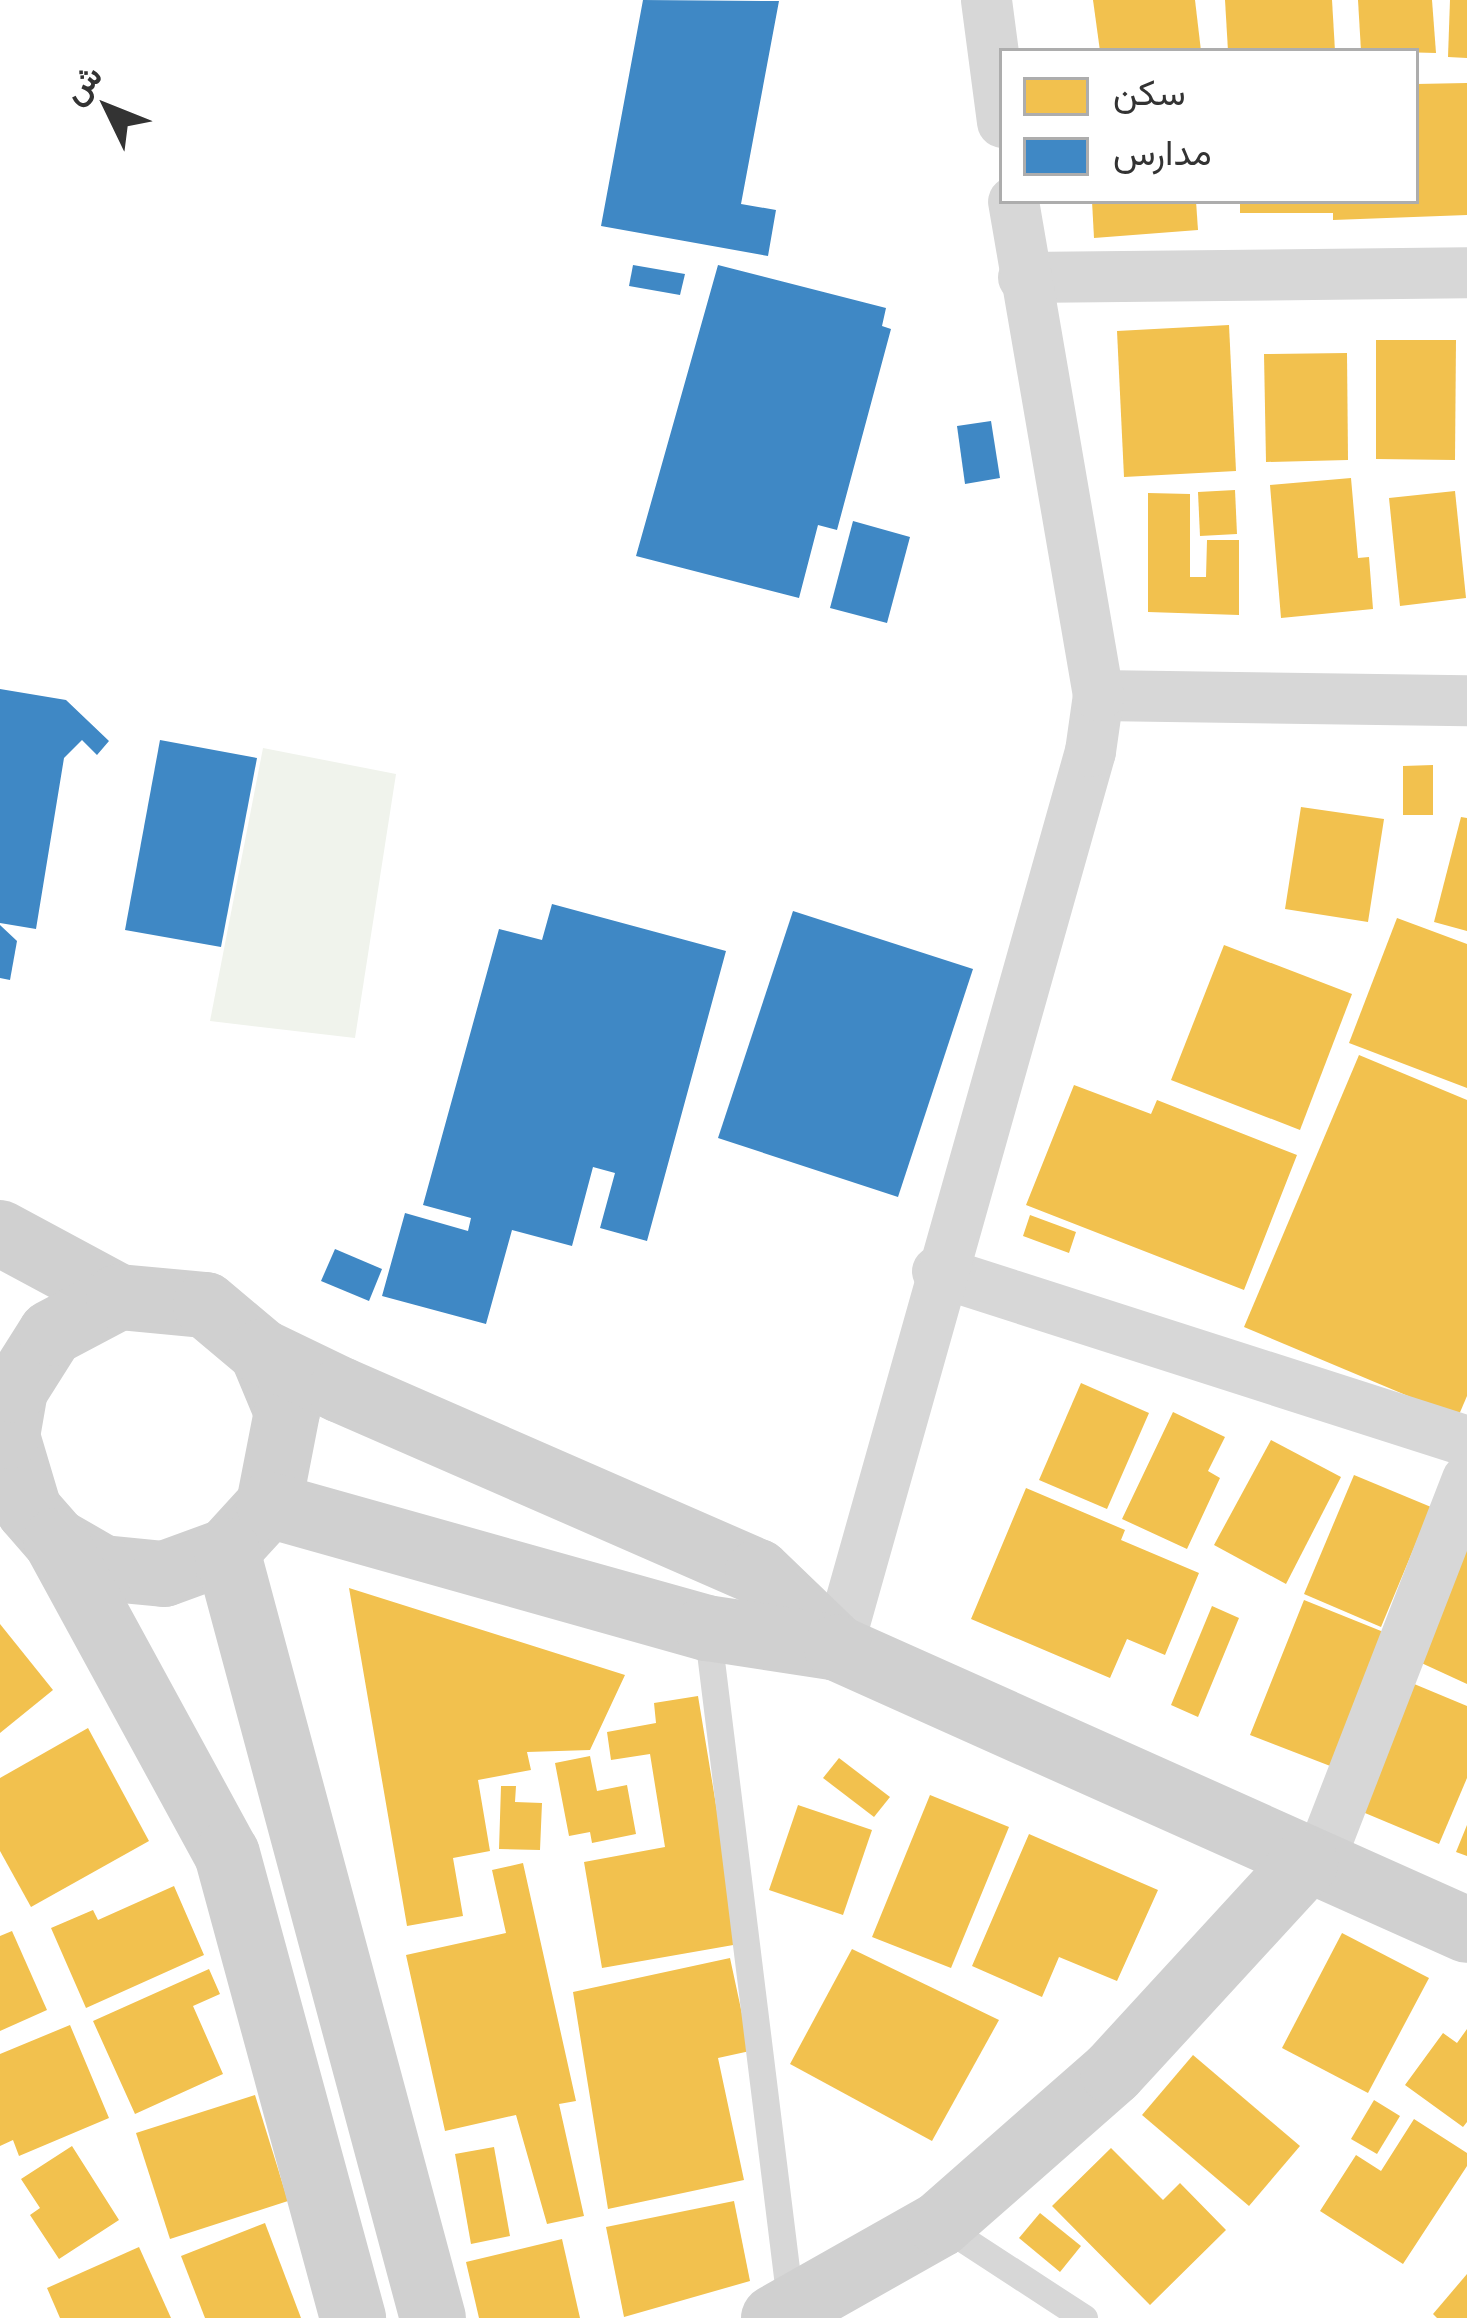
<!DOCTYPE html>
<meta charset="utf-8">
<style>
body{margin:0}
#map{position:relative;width:1467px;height:2318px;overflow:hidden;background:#fff;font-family:Montserrat,Vazirmatn,sans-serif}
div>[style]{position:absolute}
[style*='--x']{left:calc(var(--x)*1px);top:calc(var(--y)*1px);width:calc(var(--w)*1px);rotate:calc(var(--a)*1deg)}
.green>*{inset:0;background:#f0f3ec}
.homes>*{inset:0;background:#f2c14e}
.schools>*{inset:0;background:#3f88c5}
.service>*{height:27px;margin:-13.5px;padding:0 13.5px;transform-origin:13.5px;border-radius:13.5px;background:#d7d7d7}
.minor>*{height:51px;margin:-25.5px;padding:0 25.5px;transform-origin:25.5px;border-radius:25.5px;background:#d7d7d7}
.secondary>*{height:66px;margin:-33px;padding:0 33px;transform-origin:33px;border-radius:33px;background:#d0d0d0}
span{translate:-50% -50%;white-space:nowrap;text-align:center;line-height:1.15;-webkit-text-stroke:12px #fff;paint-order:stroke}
.legend{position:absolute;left:999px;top:48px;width:420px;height:156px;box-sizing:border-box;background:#fff;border:3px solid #adadad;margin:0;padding:15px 21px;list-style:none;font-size:36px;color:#333}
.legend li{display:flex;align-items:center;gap:24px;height:60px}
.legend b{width:60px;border:3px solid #adadad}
.north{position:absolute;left:48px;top:48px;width:120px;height:120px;-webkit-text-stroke:9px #fff;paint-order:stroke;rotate:313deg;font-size:33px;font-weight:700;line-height:48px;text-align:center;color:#333}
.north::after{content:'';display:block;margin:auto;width:42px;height:54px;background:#333;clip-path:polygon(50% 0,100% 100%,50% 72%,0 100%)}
</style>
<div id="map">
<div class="green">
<div style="clip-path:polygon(263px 748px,396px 774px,355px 1038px,210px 1021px)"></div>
</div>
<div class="homes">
<div style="clip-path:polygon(1093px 0,1195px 0,1201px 51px,1100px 51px)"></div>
<div style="clip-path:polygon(1225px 0,1332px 0,1335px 51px,1228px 51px)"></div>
<div style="clip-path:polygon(1358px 0,1432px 0,1436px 53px,1361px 51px)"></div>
<div style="clip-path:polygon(1450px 0,1467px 0,1467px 58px,1448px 57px)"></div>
<div style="clip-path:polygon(1467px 83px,1467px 215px,1333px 220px,1333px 213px,1240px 213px,1240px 201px,1416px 201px,1416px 84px)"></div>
<div style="clip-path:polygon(1092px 201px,1196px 201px,1198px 230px,1094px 238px)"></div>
<div style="clip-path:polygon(1229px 325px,1236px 471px,1124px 477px,1117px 331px)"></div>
<div style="clip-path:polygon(1376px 340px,1456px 340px,1455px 460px,1376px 459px)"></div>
<div style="clip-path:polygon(1347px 353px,1348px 460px,1266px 462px,1264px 354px)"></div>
<div style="clip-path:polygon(1351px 478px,1358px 558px,1369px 557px,1373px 609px,1281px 618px,1270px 485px)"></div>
<div style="clip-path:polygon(1235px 490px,1237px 534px,1200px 536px,1198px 492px)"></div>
<div style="clip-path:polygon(1455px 491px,1466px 598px,1400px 606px,1389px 498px)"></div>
<div style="clip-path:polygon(1148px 493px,1190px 494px,1190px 577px,1206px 577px,1207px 540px,1239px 540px,1239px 615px,1148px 612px)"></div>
<div style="clip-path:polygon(1433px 765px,1433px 815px,1403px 815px,1403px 766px)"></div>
<div style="clip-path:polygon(1301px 807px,1384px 819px,1368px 922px,1285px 909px)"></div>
<div style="clip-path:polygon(1461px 817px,1467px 818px,1467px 931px,1434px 922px)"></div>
<div style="clip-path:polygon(1397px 918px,1467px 944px,1467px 1088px,1349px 1043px)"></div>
<div style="clip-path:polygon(1224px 945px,1352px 994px,1300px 1130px,1171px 1080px)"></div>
<div style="clip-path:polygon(1359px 1055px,1467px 1100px,1467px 1396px,1458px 1417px,1244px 1327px)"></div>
<div style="clip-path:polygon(1074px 1085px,1151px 1114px,1157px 1100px,1297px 1155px,1244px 1290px,1026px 1205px)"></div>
<div style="clip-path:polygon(1030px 1215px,1076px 1232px,1069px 1253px,1023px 1236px)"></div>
<div style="clip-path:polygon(1081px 1383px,1149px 1413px,1107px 1509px,1039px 1480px)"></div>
<div style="clip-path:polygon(1173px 1412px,1225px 1437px,1208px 1471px,1220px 1478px,1187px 1549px,1122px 1519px)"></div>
<div style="clip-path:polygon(1271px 1440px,1341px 1477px,1286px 1584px,1214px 1545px)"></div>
<div style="clip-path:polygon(1354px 1475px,1431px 1507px,1381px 1627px,1304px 1594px)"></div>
<div style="clip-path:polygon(1026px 1488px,1125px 1530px,1121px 1540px,1199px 1573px,1165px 1655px,1127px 1639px,1110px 1678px,971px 1619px)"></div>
<div style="clip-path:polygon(1467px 1537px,1467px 1684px,1404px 1655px)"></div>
<div style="clip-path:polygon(349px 1588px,625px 1675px,590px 1750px,527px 1752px,531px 1770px,478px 1780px,490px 1851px,453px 1858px,463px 1916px,407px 1926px)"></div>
<div style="clip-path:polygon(1304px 1600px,1391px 1635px,1338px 1769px,1250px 1735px)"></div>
<div style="clip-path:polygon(1212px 1606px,1239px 1618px,1198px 1717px,1171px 1705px)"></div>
<div style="clip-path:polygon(0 1624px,53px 1690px,0 1733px)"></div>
<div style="clip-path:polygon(1407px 1681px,1467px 1706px,1467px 1778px,1439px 1844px,1353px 1808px)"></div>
<div style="clip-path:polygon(698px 1696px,739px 1944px,602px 1968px,584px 1862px,665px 1847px,650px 1754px,611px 1760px,607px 1732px,656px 1723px,654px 1703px)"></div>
<div style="clip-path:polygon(88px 1728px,149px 1841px,31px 1907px,0 1851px,0 1778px)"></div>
<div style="clip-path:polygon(590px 1756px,597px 1791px,627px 1785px,636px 1834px,592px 1843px,590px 1832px,569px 1836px,555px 1763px)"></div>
<div style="clip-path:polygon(839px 1758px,890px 1797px,874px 1817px,823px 1778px)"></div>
<div style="clip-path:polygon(501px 1786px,516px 1786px,515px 1802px,542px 1803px,540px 1850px,499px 1849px)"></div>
<div style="clip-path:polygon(930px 1795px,1009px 1827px,951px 1968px,872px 1937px)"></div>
<div style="clip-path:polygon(798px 1805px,872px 1830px,843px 1915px,769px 1890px)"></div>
<div style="clip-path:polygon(1467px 1825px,1467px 1856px,1456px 1852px)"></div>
<div style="clip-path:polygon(1029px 1834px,1158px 1890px,1117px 1981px,1059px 1957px,1042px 1997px,972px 1966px)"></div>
<div style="clip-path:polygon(523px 1863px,576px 2101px,559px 2104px,584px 2216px,547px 2224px,516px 2115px,445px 2131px,406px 1955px,506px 1933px,492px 1870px)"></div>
<div style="clip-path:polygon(174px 1886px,204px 1955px,86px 2008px,51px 1928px,93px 1910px,98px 1920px)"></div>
<div style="clip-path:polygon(12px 1931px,47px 2010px,0 2031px,0 1936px)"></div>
<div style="clip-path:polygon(1342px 1933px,1429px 1978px,1368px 2093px,1282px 2048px)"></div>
<div style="clip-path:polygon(852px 1949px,999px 2020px,932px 2141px,790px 2064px)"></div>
<div style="clip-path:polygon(730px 1958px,750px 2051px,718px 2058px,744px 2180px,608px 2209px,573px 1992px)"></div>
<div style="clip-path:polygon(209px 1969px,220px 1994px,193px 2006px,223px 2074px,135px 2114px,93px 2021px)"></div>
<div style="clip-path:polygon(70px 2025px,109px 2118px,19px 2156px,13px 2140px,0 2146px,0 2054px)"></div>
<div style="clip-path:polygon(1467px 2029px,1467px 2122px,1463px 2127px,1405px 2085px,1443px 2033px,1457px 2043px)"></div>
<div style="clip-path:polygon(1193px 2055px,1300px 2146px,1249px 2206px,1142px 2115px)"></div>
<div style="clip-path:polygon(255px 2095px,288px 2201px,170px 2239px,136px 2133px)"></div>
<div style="clip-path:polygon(1374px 2100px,1400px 2116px,1377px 2154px,1351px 2139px)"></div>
<div style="clip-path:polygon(1414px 2119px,1467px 2153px,1467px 2166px,1403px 2264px,1320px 2211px,1356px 2155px,1381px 2171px)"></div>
<div style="clip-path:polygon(72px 2146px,119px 2220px,59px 2259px,30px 2215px,40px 2208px,21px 2179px)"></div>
<div style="clip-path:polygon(494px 2147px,510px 2236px,471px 2244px,455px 2154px)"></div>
<div style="clip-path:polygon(1111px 2148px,1163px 2200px,1180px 2183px,1226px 2230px,1150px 2305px,1052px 2206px)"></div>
<div style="clip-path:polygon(734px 2201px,750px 2281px,624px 2317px,606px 2227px)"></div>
<div style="clip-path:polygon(1040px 2213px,1081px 2246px,1060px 2272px,1019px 2238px)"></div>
<div style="clip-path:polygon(265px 2223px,301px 2318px,205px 2318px,181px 2256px)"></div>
<div style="clip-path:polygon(562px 2239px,580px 2318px,479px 2318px,466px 2262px)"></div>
<div style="clip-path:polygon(139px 2247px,171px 2318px,60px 2318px,47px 2288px)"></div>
<div style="clip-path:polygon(1467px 2274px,1467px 2318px,1437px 2318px,1433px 2314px)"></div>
</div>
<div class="schools">
<div style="clip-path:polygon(643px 0,779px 1px,741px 204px,776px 210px,768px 256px,601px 226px)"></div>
<div style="clip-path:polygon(633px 265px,685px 274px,680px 295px,629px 286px)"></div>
<div style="clip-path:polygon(718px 265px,886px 308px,882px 326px,891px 329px,837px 530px,818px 525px,799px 598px,636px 556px)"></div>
<div style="clip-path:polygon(991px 421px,1000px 478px,965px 484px,957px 426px)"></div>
<div style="clip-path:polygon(853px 521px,910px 537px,887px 623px,830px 608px)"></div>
<div style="clip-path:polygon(0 689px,66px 700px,109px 741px,97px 755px,82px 740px,64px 758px,36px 929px,0 923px)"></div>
<div style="clip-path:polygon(160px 740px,257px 758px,221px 947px,125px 930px)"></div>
<div style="clip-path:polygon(552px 904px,726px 951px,647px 1241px,600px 1228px,615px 1173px,593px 1167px,572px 1246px,512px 1230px,486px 1324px,382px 1296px,405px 1213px,468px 1231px,471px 1218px,423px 1205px,499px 929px,542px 940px)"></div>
<div style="clip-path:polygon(793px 911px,973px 969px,898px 1197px,718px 1138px)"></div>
<div style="clip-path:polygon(0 925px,17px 941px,10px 980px,0 978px)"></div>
<div style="clip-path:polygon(335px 1249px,382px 1269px,369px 1301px,321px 1281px)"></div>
</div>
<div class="service">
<div style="--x:707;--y:1628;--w:686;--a:82.97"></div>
<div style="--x:940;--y:2224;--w:172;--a:33.1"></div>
</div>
<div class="minor">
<div style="--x:986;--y:0;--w:123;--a:82.5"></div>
<div style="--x:1023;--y:277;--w:444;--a:-0.6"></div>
<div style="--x:1098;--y:695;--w:369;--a:0.8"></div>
<div style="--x:937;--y:1271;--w:557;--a:17.78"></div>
<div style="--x:837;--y:1648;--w:932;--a:-74.25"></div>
<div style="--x:1090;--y:751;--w:57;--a:-81.9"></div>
<div style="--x:1098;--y:695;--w:501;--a:-99.76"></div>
<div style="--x:1316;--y:1868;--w:417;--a:-68.8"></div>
</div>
<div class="secondary">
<div style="--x:0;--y:1233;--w:135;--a:28.3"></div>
<div style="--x:262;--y:1352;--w:65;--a:67.4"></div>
<div style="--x:287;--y:1412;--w:95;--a:101"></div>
<div style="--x:269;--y:1505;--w:62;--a:132.4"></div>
<div style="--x:227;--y:1551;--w:67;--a:159.9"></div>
<div style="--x:164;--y:1574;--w:61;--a:-174.4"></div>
<div style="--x:103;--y:1568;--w:54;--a:-150.1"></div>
<div style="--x:56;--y:1541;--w:41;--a:-131.1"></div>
<div style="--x:29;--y:1510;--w:77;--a:-106.6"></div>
<div style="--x:7;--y:1436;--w:47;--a:-80.1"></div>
<div style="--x:15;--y:1390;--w:67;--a:-57.7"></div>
<div style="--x:51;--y:1333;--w:77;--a:-27.9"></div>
<div style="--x:119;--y:1297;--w:87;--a:5.3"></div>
<div style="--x:206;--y:1305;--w:73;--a:40"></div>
<div style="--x:262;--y:1352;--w:88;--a:25.7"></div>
<div style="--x:341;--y:1390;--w:455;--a:23.6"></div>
<div style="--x:758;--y:1572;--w:110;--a:43.9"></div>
<div style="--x:269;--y:1505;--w:455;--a:15.7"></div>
<div style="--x:707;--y:1628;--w:132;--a:8.7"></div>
<div style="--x:837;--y:1648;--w:690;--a:24.11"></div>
<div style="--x:56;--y:1541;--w:357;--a:61.4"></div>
<div style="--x:227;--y:1854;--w:481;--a:74.8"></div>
<div style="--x:227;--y:1551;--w:794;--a:74.97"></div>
<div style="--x:774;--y:2318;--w:191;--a:-29.5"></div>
<div style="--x:940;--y:2224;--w:230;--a:-41.3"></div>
<div style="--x:1113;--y:2072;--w:284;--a:-47.4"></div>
</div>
<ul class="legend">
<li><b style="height:33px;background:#f2c14e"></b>سكن</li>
<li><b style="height:33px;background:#3f88c5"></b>مدارس</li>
</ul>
<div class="north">ش</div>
</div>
